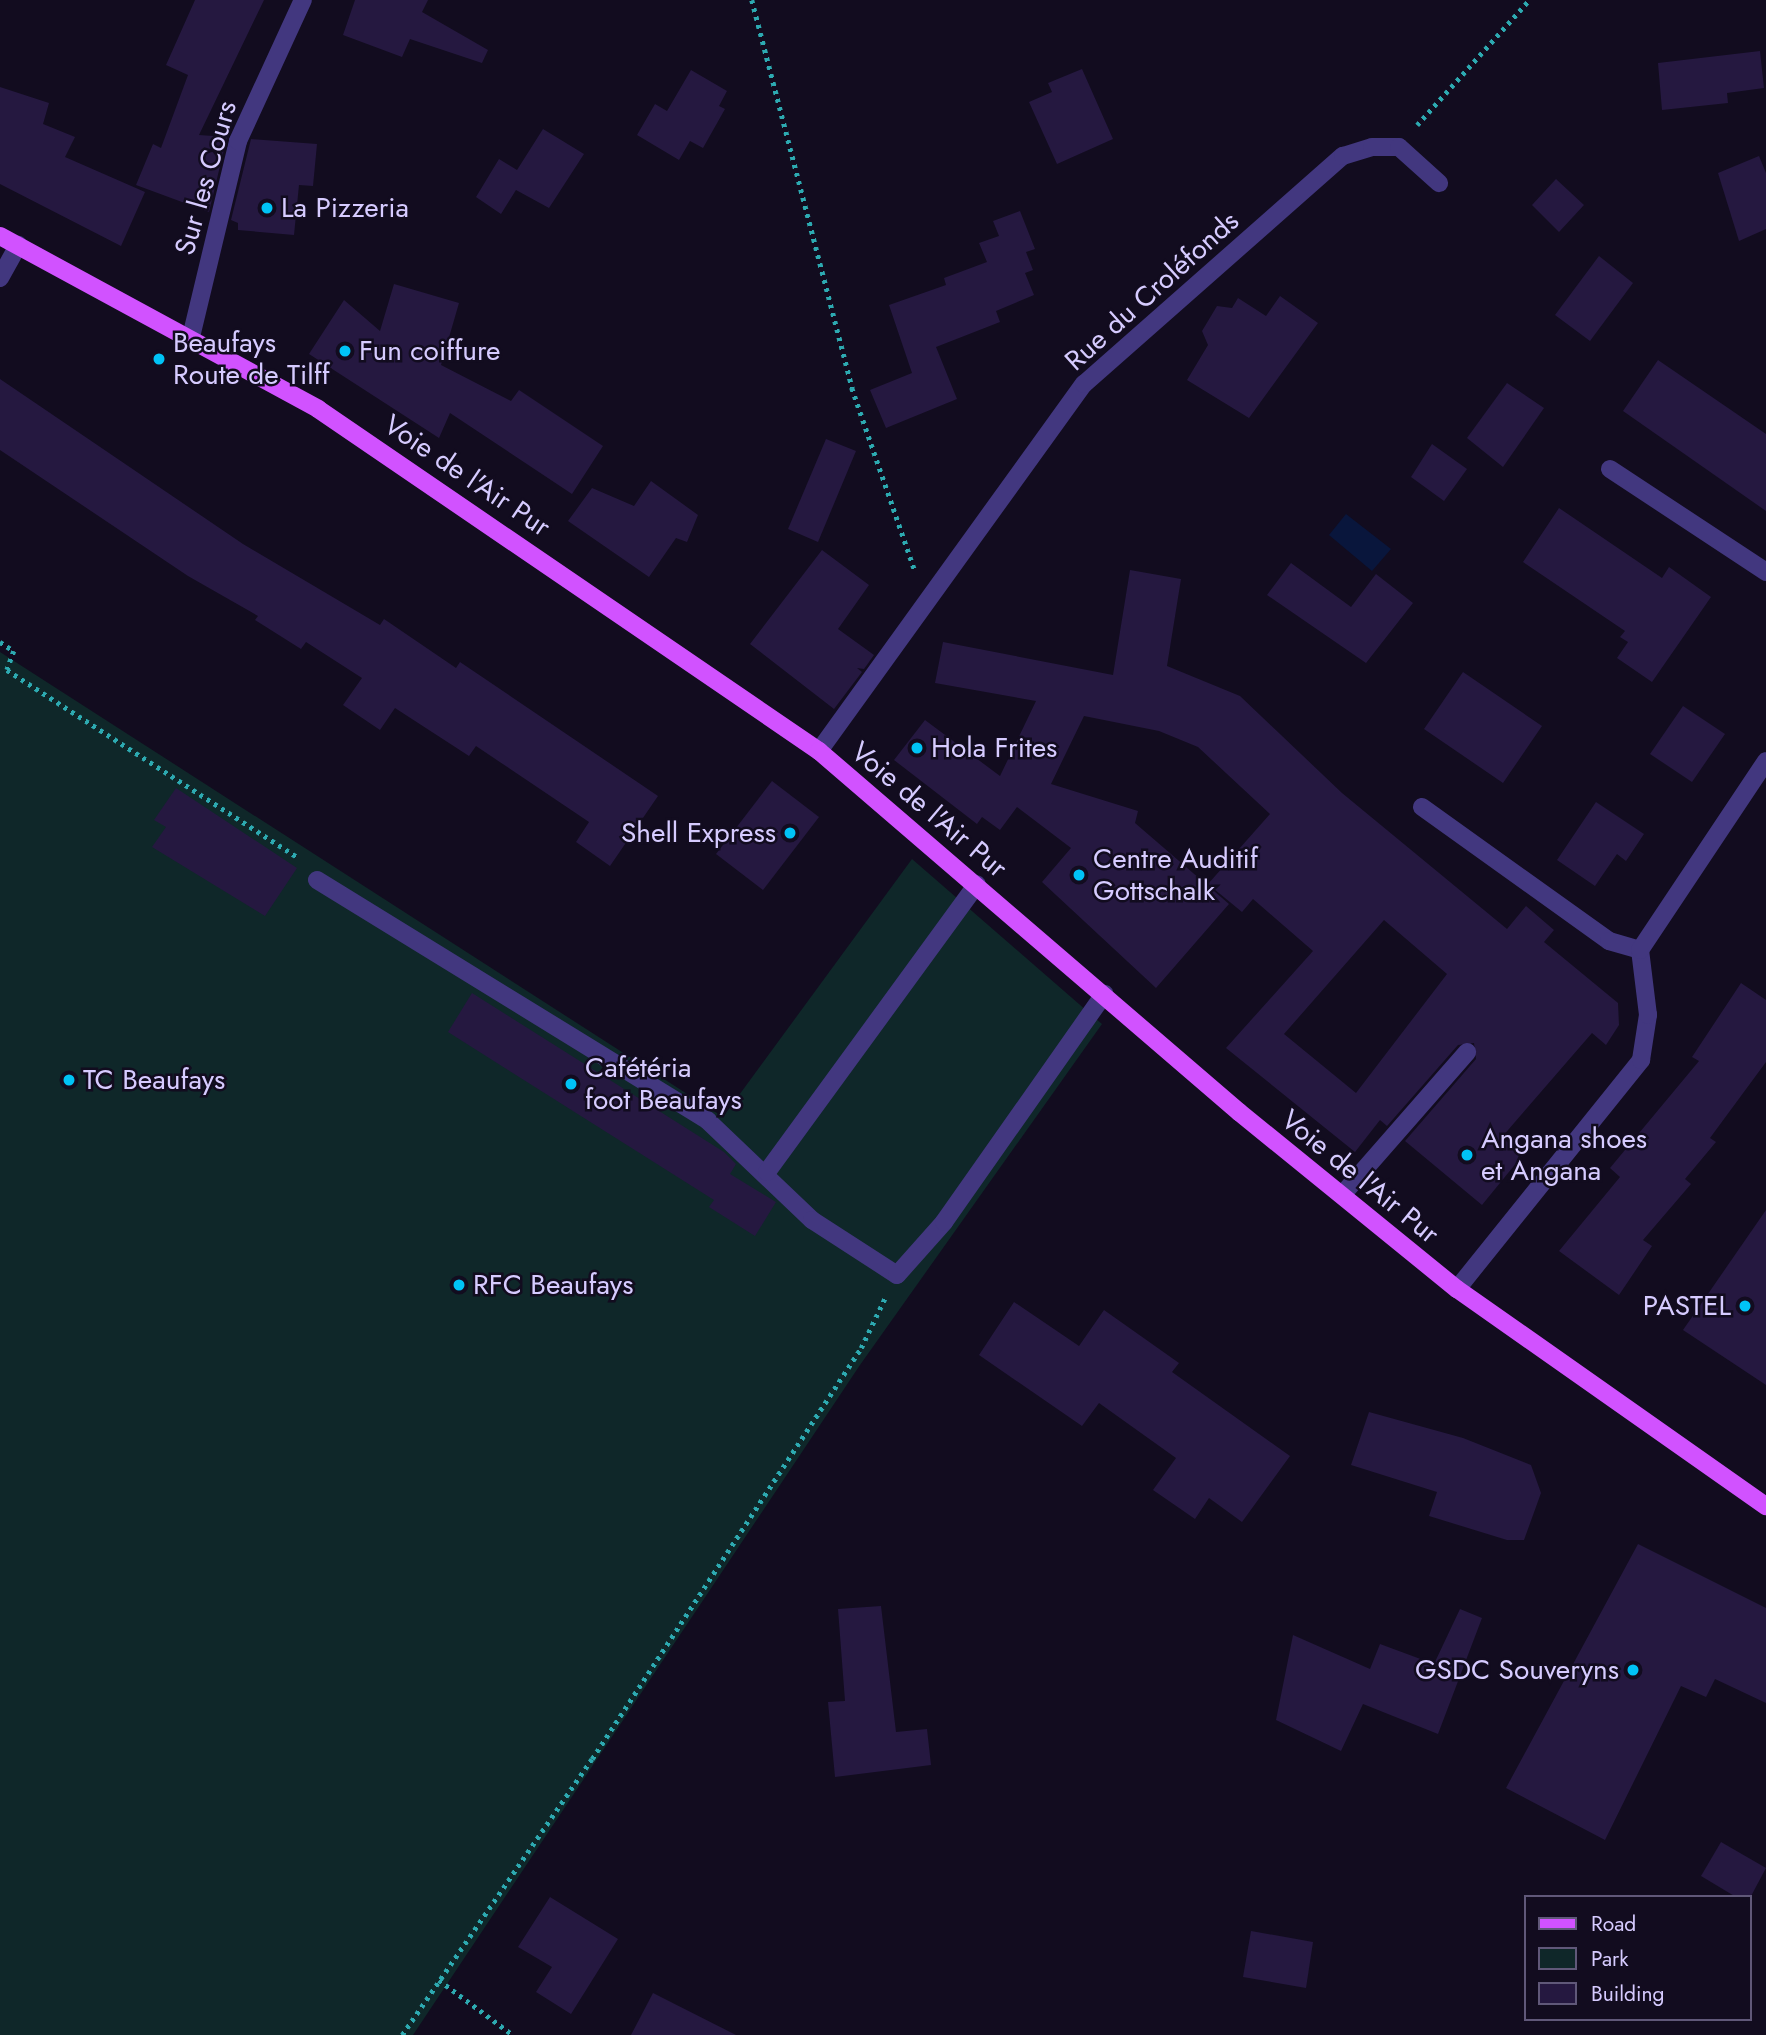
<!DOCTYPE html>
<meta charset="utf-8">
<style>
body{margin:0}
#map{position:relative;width:1766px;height:2035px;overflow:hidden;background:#120c1f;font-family:Jost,sans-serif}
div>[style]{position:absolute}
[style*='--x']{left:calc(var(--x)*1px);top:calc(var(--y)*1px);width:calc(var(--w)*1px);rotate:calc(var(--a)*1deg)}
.green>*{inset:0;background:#0f2729}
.water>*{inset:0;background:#09163c}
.building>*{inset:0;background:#251840}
.path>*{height:4.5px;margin-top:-2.25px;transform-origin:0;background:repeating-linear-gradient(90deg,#2daab1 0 3.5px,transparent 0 8.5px)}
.minor>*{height:18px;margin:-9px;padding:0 9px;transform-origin:9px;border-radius:9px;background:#42377f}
.major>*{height:18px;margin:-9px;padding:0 9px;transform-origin:9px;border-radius:9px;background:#d152ff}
.dots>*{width:19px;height:19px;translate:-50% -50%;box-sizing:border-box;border:4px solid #120c1f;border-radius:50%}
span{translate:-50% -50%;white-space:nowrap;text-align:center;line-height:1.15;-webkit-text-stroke:5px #120c1f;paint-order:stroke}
.street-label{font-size:28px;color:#d6cbff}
.poi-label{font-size:28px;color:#d6cbff}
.left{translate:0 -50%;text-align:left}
.right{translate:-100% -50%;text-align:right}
.legend{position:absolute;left:1524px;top:1895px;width:228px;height:126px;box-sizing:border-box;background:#120c1f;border:2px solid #605879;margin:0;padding:9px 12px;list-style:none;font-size:21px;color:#d6cbff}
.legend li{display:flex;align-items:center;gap:14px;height:35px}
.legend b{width:35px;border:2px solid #605879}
</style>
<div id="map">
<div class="green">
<div style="clip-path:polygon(0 652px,723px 1117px,912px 859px,1102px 1024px,860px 1365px,413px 2035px,0 2035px)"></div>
</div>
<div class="water">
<div style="clip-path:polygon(1346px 514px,1391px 549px,1372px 571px,1329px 535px)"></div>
</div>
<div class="building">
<div style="clip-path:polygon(195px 0,264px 0,199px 135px,227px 137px,209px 212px,136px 185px,153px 144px,161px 148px,188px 75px,166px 65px)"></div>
<div style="clip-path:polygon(355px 0,428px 0,422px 12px,488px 50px,482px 63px,410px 39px,402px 57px,343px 35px)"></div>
<div style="clip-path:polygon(1760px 51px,1764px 88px,1727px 93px,1728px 103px,1662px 110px,1658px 63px)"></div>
<div style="clip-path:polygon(1082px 69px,1113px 139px,1057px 164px,1029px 102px,1052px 92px,1048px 83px)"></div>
<div style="clip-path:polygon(691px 70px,727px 91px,719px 106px,725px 109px,703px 148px,690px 141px,679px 160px,637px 135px,655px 104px,667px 111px)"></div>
<div style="clip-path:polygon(0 87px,49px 103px,43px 124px,75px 137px,65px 157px,145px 192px,121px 246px,0 184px)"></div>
<div style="clip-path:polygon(543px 129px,584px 154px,549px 208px,516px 190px,501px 214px,476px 197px,499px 159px,517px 170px)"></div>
<div style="clip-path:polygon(251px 139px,317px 144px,313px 186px,299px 185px,294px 235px,238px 230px,238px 223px,231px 220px)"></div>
<div style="clip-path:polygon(1759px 156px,1766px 173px,1766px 229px,1739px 241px,1718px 173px)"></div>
<div style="clip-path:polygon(1556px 179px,1584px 205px,1559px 232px,1532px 205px)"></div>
<div style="clip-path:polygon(1020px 211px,1035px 249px,1026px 252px,1033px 270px,1025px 273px,1034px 295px,996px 311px,1000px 322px,936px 347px,957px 399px,886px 428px,870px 390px,912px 373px,889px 305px,946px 285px,944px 278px,987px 262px,979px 243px,999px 236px,993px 221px)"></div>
<div style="clip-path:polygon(1599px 256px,1633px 283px,1590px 341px,1555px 315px)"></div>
<div style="clip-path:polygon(394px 284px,459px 303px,441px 365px,511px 401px,519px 390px,603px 446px,572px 494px,450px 413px,439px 438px,309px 354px,344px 300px,380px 331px)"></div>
<div style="clip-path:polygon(1280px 296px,1318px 323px,1249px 418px,1187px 380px,1208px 345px,1202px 331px,1217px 306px,1232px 308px,1238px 298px,1266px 316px)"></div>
<div style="clip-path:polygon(1658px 360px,1766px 434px,1766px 511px,1623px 411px)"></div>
<div style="clip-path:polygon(0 379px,243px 544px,380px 625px,384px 619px,456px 668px,460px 662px,658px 796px,610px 866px,576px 842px,589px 822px,476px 746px,469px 756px,395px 708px,380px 730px,343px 705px,362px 678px,306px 642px,301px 649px,255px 620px,258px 616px,188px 576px,0 450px)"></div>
<div style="clip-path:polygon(1507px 383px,1544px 408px,1503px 467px,1467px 438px)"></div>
<div style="clip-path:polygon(826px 439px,856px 451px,818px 542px,788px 529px)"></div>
<div style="clip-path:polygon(1432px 444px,1467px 469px,1444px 501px,1411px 477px)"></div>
<div style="clip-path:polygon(651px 481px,698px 515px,687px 542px,676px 538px,649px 577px,568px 521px,592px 488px,634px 506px)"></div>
<div style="clip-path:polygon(1559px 508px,1662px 578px,1669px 567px,1711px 597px,1652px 682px,1617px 658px,1628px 642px,1620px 637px,1625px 631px,1523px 562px)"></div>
<div style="clip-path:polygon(822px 550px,869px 585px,838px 629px,874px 655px,864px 669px,857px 668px,862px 672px,834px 709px,750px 644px)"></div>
<div style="clip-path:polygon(1291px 563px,1351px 607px,1376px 574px,1413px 603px,1366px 663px,1267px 595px)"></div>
<div style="clip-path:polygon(evenodd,1130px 570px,1181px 579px,1167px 666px,1240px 696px,1342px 793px,1507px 929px,1526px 906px,1554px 930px,1544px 942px,1618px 1003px,1619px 1025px,1606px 1045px,1592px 1033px,1502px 1137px,1522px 1156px,1482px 1205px,1405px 1141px,1476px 1059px,1474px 1043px,1458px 1045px,1387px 1126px,1380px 1120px,1355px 1152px,1226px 1048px,1313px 951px,1253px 899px,1242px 912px,1208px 884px,1270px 814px,1198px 747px,1159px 731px,1084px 716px,1051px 784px,1138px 811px,1135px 823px,1229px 904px,1156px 988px,1042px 882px,1071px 848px,1017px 807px,1000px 830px,982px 817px,977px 824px,894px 760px,925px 720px,1000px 776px,1036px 701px,935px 683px,943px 642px,1113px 675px,1130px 570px,1384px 920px,1447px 974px,1356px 1093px,1284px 1034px,1384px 920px)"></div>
<div style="clip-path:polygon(1463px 672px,1542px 726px,1503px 783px,1424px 729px)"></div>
<div style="clip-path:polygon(1683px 706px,1725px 734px,1692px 782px,1650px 754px)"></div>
<div style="clip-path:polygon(772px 781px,819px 817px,763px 890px,716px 854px)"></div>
<div style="clip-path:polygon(176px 788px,297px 868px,265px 916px,152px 847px,166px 827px,154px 820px)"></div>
<div style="clip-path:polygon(1596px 802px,1644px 834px,1626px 861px,1617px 854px,1595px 886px,1557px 860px)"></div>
<div style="clip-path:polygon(1741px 983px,1766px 1000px,1766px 1062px,1710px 1138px,1716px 1142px,1685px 1179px,1691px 1184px,1643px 1240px,1652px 1246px,1619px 1295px,1559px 1251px,1620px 1177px,1610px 1168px,1699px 1061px,1692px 1057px)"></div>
<div style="clip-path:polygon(472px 993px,724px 1152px,736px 1164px,730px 1174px,776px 1202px,755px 1236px,709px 1207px,714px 1200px,448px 1032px)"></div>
<div style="clip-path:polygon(1766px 1210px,1766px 1385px,1683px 1330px)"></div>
<div style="clip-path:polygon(1014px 1302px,1079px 1346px,1104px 1310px,1179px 1363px,1172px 1372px,1290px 1456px,1242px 1522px,1209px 1498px,1195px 1519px,1153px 1490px,1176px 1458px,1099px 1403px,1082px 1426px,979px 1355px)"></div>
<div style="clip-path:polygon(1369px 1412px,1463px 1438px,1531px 1465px,1541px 1493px,1524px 1540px,1507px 1540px,1429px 1516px,1437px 1492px,1351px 1465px)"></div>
<div style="clip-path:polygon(1638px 1544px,1766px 1608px,1766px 1703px,1715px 1679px,1706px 1697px,1681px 1686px,1605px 1840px,1506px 1788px)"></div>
<div style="clip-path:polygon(881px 1606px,896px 1732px,927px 1729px,931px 1765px,835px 1777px,828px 1702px,845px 1701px,838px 1609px)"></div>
<div style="clip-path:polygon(1460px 1609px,1482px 1618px,1438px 1734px,1363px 1704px,1341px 1751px,1276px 1720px,1293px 1635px,1370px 1669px,1380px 1644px,1434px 1664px)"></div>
<div style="clip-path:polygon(1721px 1842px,1766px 1868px,1750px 1898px,1736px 1897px,1701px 1876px)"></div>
<div style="clip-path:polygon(550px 1897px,618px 1939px,571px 2014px,536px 1992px,552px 1967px,518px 1947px)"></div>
<div style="clip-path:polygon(1251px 1931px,1313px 1942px,1306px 1988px,1243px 1977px)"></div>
<div style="clip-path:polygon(653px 1993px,736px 2035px,631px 2035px)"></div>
</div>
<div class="path">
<div style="--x:752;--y:0;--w:401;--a:75.5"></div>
<div style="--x:852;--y:388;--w:194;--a:71"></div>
<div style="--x:1417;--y:125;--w:168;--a:-48.1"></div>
<div style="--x:0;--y:642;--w:17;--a:33"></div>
<div style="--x:14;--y:651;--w:20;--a:110"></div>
<div style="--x:7;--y:670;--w:347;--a:32.8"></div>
<div style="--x:439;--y:1980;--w:92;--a:36.6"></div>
<div style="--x:402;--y:2035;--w:335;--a:-55.5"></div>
<div style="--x:592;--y:1759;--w:491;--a:-56.8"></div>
<div style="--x:861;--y:1348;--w:55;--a:-64.4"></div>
</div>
<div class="minor">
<div style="--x:0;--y:278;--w:38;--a:-61"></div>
<div style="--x:191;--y:337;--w:202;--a:-76.5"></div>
<div style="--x:238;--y:141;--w:155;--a:-65.3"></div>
<div style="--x:1610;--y:469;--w:187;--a:33.4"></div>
<div style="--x:819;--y:751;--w:453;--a:-54.2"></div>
<div style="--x:1084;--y:384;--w:345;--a:-41.4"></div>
<div style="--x:1343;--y:156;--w:30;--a:-17"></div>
<div style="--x:1372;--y:147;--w:27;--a:0"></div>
<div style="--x:1399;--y:147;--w:54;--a:42"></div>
<div style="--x:1422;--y:807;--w:230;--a:35.6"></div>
<div style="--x:1609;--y:941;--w:32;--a:16"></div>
<div style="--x:317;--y:880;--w:459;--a:31.6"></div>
<div style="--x:708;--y:1121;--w:144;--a:43.6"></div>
<div style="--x:812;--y:1220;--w:101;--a:32.9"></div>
<div style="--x:897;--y:1275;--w:71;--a:-48.4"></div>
<div style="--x:944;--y:1222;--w:279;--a:-54.9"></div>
<div style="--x:767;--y:1172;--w:356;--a:-53.9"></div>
<div style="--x:1342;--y:1195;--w:190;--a:-48.8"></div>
<div style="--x:1457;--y:1289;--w:294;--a:-51.2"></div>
<div style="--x:1641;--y:1060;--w:46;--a:-81.2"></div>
<div style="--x:1648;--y:1015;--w:65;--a:-97"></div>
<div style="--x:1640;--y:950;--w:227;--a:-56.3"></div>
</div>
<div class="major">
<div style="--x:0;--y:236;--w:362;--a:28.5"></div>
<div style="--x:318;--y:409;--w:607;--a:34.32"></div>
<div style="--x:819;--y:751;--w:554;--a:40.68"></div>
<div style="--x:1239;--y:1112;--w:281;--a:39.1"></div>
<div style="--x:1457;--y:1289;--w:378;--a:35.1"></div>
</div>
<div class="dots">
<div style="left:267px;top:208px;background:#00c3f6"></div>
<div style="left:345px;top:351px;background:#00c3f6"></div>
<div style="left:159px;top:359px;background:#00c3f6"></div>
<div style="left:917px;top:748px;background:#00c3f6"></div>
<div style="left:790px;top:833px;background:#00c3f6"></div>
<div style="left:1079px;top:875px;background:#00c3f6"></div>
<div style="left:69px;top:1080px;background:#00c3f6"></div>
<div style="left:571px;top:1084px;background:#00c3f6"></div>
<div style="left:1467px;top:1155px;background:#00c3f6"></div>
<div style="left:459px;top:1285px;background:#00c3f6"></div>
<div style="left:1745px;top:1306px;background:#00c3f6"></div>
<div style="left:1633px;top:1670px;background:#00c3f6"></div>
</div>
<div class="street-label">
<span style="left:206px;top:178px;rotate:-74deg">Sur les Cours</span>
<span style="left:1152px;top:291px;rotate:-42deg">Rue du Croléfonds</span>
<span style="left:467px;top:476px;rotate:34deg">Voie de l'Air Pur</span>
<span style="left:929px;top:810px;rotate:40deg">Voie de l'Air Pur</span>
<span style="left:1360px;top:1177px;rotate:39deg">Voie de l'Air Pur</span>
</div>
<div class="poi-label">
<span class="left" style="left:281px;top:208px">La Pizzeria</span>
<span class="left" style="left:173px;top:359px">Beaufays<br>Route de Tilff</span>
<span class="left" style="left:359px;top:351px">Fun coiffure</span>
<span class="left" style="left:931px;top:748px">Hola Frites</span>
<span class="right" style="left:776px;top:833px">Shell Express</span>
<span class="left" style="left:1093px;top:875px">Centre Auditif<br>Gottschalk</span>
<span class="left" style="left:585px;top:1084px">Cafétéria<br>foot Beaufays</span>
<span class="left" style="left:83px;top:1080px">TC Beaufays</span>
<span class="left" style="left:1481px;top:1155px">Angana shoes<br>et Angana</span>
<span class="left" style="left:473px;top:1285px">RFC Beaufays</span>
<span class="right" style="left:1731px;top:1306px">PASTEL</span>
<span class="right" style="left:1619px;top:1670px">GSDC Souveryns</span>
</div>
<ul class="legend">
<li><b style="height:9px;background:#d152ff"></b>Road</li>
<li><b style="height:19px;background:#0f2729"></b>Park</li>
<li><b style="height:19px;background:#251840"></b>Building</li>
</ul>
</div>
